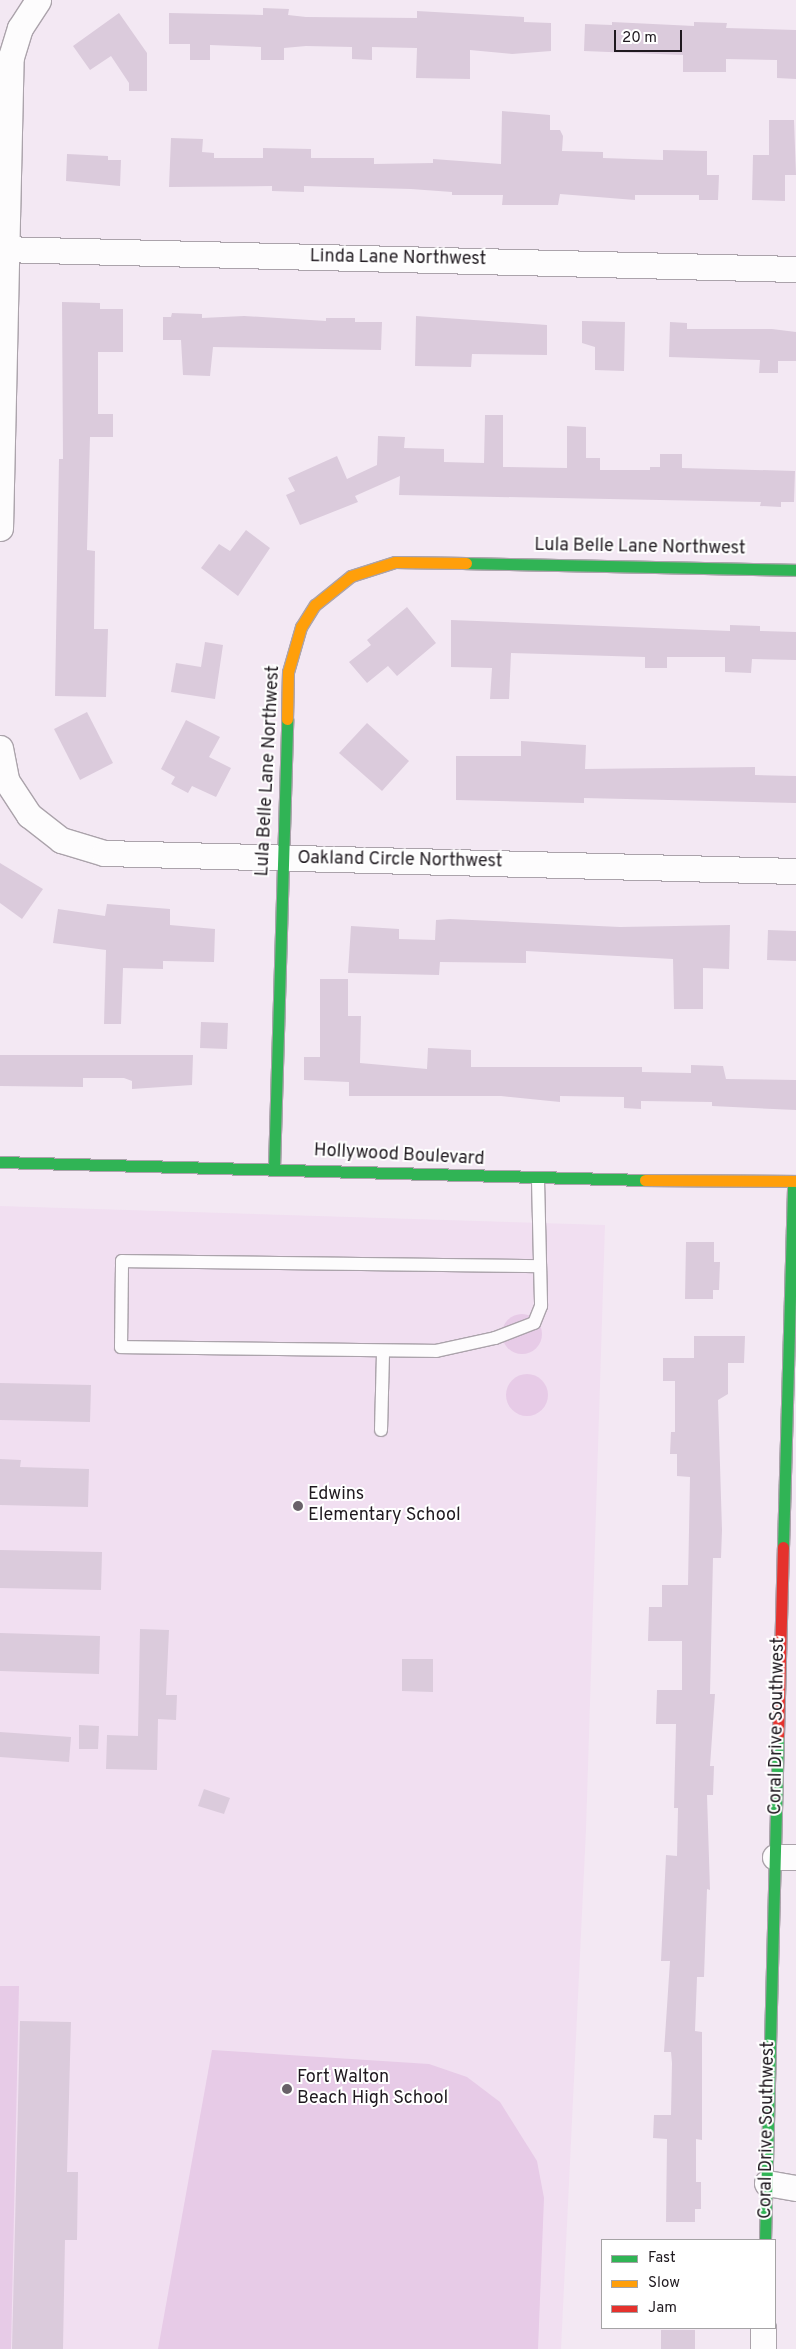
<!DOCTYPE html>
<style>
body{margin:0}
#map{position:relative;width:796px;height:2349px;overflow:hidden;background:#f3e8f3;font-family:Overpass,sans-serif}
div>[style]{position:absolute}
[style*='--x']{left:calc(var(--x)*1px);top:calc(var(--y)*1px);width:calc(var(--w)*1px);rotate:calc(var(--a)*1deg)}
.built>*{inset:0;background:#f1dff1}
.green>*{inset:0;background:#e7cbe7}
.round{border-radius:50%}
.building>*{inset:0;background:#dbcbdc}
.roads{filter:drop-shadow(1px 0 #aba3ab) drop-shadow(-1px 0 #aba3ab) drop-shadow(0 1px #aba3ab) drop-shadow(0 -1px #aba3ab)}
.lane>*{height:12px;margin:-6px;padding:0 6px;transform-origin:6px;border-radius:6px;background:#fdfcfd}
.street>*{height:25px;margin:-12.5px;padding:0 12.5px;transform-origin:12.5px;border-radius:12.5px;background:#fdfcfd}
.fast>*{height:11px;margin:-5.5px;padding:0 5.5px;transform-origin:5.5px;border-radius:5.5px;background:#30b455}
.slow>*{height:11px;margin:-5.5px;padding:0 5.5px;transform-origin:5.5px;border-radius:5.5px;background:#ff9f0a}
.jam>*{height:11px;margin:-5.5px;padding:0 5.5px;transform-origin:5.5px;border-radius:5.5px;background:#e5322d}
.dots>*{width:14px;height:14px;translate:-50% -50%;box-sizing:border-box;border:2px solid #fff;border-radius:50%}
span{translate:-50% -50%;white-space:nowrap;text-align:center;line-height:1.15;-webkit-text-stroke:4px #fff;paint-order:stroke}
.street-label{font-size:18px;color:#1f191f}
.poi-label{font-size:18px;color:#1f191f}
.left{translate:0 -50%;text-align:left}
.legend{position:absolute;left:601px;top:2239px;width:175px;height:90px;box-sizing:border-box;background:#fff;border:1px solid #a5a3a5;margin:0;padding:6px 9px;list-style:none;font-size:15px;color:#1f191f}
.legend li{display:flex;align-items:center;gap:10px;height:25px}
.legend b{width:25px;border:1px solid #a5a3a5}
.scale{position:absolute;left:614px;top:30px;width:68px;height:22px;box-sizing:border-box;border:2px solid #1f191f;border-top:0;padding-left:6px;font-size:15px;line-height:18px;white-space:nowrap;color:#1f191f;-webkit-text-stroke:4px #fff;paint-order:stroke}
</style>
<div id="map">
<div class="built">
<div style="clip-path:polygon(0 1206px,605px 1225px,586px 1830px,561px 2349px,0 2349px)"></div>
</div>
<div class="green">
<div class="round" style="left:502px;top:1314px;width:40px;height:40px"></div>
<div class="round" style="left:506px;top:1374px;width:42px;height:42px"></div>
<div style="clip-path:polygon(0 1986px,19px 1986px,11px 2349px,0 2349px)"></div>
<div style="clip-path:polygon(212px 2050px,429px 2064px,467px 2077px,500px 2102px,537px 2161px,544px 2198px,538px 2349px,158px 2349px)"></div>
</div>
<div class="building">
<div style="clip-path:polygon(263px 8px,289px 9px,288px 15px,306px 17px,417px 18px,417px 11px,524px 17px,524px 22px,551px 23px,551px 51px,512px 54px,470px 50px,470px 79px,416px 78px,417px 48px,372px 47px,372px 60px,352px 59px,352px 47px,306px 46px,284px 48px,284px 60px,261px 60px,261px 47px,210px 45px,210px 60px,190px 60px,190px 44px,169px 44px,169px 13px,263px 15px)"></div>
<div style="clip-path:polygon(119px 13px,147px 53px,147px 91px,129px 91px,129px 83px,111px 56px,90px 70px,73px 46px)"></div>
<div style="clip-path:polygon(612px 22px,694px 26px,694px 22px,727px 23px,726px 28px,796px 30px,796px 79px,777px 78px,777px 60px,726px 59px,726px 72px,683px 72px,683px 55px,584px 51px,585px 24px,612px 25px)"></div>
<div style="clip-path:polygon(502px 111px,550px 115px,550px 130px,560px 130px,563px 136px,562px 151px,603px 152px,603px 158px,663px 160px,663px 150px,707px 151px,707px 175px,719px 175px,718px 200px,699px 200px,699px 195px,635px 195px,635px 200px,560px 194px,558px 205px,502px 205px,503px 195px,452px 195px,452px 192px,411px 189px,304px 186px,304px 192px,272px 191px,272px 186px,169px 187px,171px 138px,203px 139px,202px 152px,214px 153px,214px 158px,263px 158px,263px 148px,311px 149px,311px 158px,374px 158px,374px 164px,433px 163px,433px 159px,501px 164px)"></div>
<div style="clip-path:polygon(769px 120px,794px 120px,796px 175px,785px 175px,785px 201px,752px 200px,753px 155px,769px 155px)"></div>
<div style="clip-path:polygon(67px 154px,108px 156px,108px 160px,121px 160px,120px 186px,66px 181px)"></div>
<div style="clip-path:polygon(62px 302px,100px 303px,100px 309px,123px 309px,123px 352px,98px 352px,98px 414px,113px 414px,113px 437px,90px 437px,87px 550px,95px 551px,94px 629px,108px 629px,106px 697px,55px 696px,59px 459px,63px 459px)"></div>
<div style="clip-path:polygon(172px 313px,202px 314px,202px 318px,244px 316px,326px 321px,326px 318px,355px 318px,355px 322px,382px 322px,381px 350px,213px 347px,210px 376px,183px 375px,181px 340px,163px 340px,163px 317px,171px 317px)"></div>
<div style="clip-path:polygon(416px 316px,547px 325px,547px 355px,472px 354px,471px 367px,415px 366px)"></div>
<div style="clip-path:polygon(582px 321px,625px 322px,624px 371px,595px 370px,595px 347px,582px 343px)"></div>
<div style="clip-path:polygon(670px 322px,687px 323px,687px 329px,772px 329px,796px 332px,796px 361px,778px 361px,778px 373px,759px 373px,760px 360px,669px 357px)"></div>
<div style="clip-path:polygon(485px 415px,503px 415px,503px 467px,567px 468px,567px 426px,586px 427px,586px 458px,600px 458px,600px 470px,650px 470px,650px 467px,660px 467px,660px 454px,682px 454px,682px 468px,795px 471px,794px 502px,781px 502px,781px 507px,760px 506px,761px 502px,399px 495px,400px 476px,355px 496px,358px 502px,300px 525px,286px 495px,295px 491px,288px 478px,337px 456px,347px 479px,377px 465px,378px 436px,405px 437px,404px 448px,444px 449px,444px 462px,484px 463px)"></div>
<div style="clip-path:polygon(246px 530px,270px 548px,238px 596px,201px 568px,219px 544px,230px 551px)"></div>
<div style="clip-path:polygon(407px 607px,436px 643px,397px 676px,388px 666px,367px 683px,349px 662px,371px 645px,367px 640px)"></div>
<div style="clip-path:polygon(451px 620px,730px 631px,730px 625px,760px 626px,760px 631px,796px 632px,796px 660px,752px 659px,751px 673px,725px 672px,725px 657px,667px 657px,667px 668px,645px 668px,645px 657px,511px 653px,509px 699px,490px 699px,492px 668px,451px 667px)"></div>
<div style="clip-path:polygon(205px 642px,223px 645px,215px 699px,171px 692px,176px 663px,201px 667px)"></div>
<div style="clip-path:polygon(87px 712px,113px 763px,80px 780px,54px 729px)"></div>
<div style="clip-path:polygon(186px 720px,220px 737px,209px 757px,231px 768px,216px 797px,192px 786px,188px 793px,171px 784px,175px 777px,161px 769px)"></div>
<div style="clip-path:polygon(367px 723px,409px 761px,382px 791px,339px 753px)"></div>
<div style="clip-path:polygon(521px 741px,586px 745px,585px 769px,755px 767px,755px 775px,796px 776px,796px 803px,584px 798px,584px 803px,456px 800px,456px 756px,521px 756px)"></div>
<div style="clip-path:polygon(0 863px,43px 889px,22px 919px,0 903px)"></div>
<div style="clip-path:polygon(107px 904px,170px 909px,170px 925px,215px 929px,214px 962px,163px 961px,163px 969px,123px 968px,121px 1024px,104px 1024px,106px 950px,53px 943px,58px 909px,105px 916px)"></div>
<div style="clip-path:polygon(450px 919px,620px 927px,730px 925px,729px 969px,703px 968px,703px 1009px,674px 1009px,673px 959px,526px 951px,526px 963px,440px 962px,439px 975px,348px 973px,351px 926px,399px 929px,399px 939px,435px 940px,436px 920px)"></div>
<div style="clip-path:polygon(768px 930px,796px 931px,796px 961px,767px 960px)"></div>
<div style="clip-path:polygon(320px 979px,348px 979px,348px 1016px,361px 1016px,360px 1063px,427px 1069px,428px 1048px,471px 1050px,471px 1067px,642px 1067px,642px 1072px,691px 1073px,691px 1065px,723px 1066px,726px 1079px,796px 1080px,796px 1110px,712px 1106px,712px 1102px,641px 1101px,641px 1109px,624px 1108px,624px 1097px,560px 1096px,560px 1102px,501px 1096px,349px 1096px,349px 1082px,304px 1080px,304px 1057px,320px 1057px)"></div>
<div style="clip-path:polygon(201px 1022px,228px 1023px,227px 1049px,200px 1048px)"></div>
<div style="clip-path:polygon(0 1055px,193px 1055px,192px 1085px,132px 1089px,132px 1081px,124px 1078px,83px 1078px,83px 1087px,0 1086px)"></div>
<div style="clip-path:polygon(686px 1242px,714px 1242px,714px 1262px,720px 1262px,719px 1290px,713px 1290px,713px 1299px,685px 1299px)"></div>
<div style="clip-path:polygon(694px 1336px,745px 1336px,744px 1363px,728px 1363px,728px 1394px,718px 1400px,722px 1530px,721px 1558px,713px 1558px,710px 1694px,715px 1694px,710px 1766px,714px 1766px,713px 1795px,707px 1795px,710px 1890px,707px 1889px,704px 1977px,697px 1977px,695px 2031px,702px 2032px,702px 2140px,696px 2139px,696px 2182px,701px 2182px,701px 2209px,695px 2209px,695px 2222px,666px 2222px,667px 2139px,653px 2138px,654px 2115px,671px 2115px,672px 2063px,671px 2052px,664px 2052px,670px 1961px,661px 1961px,666px 1855px,677px 1856px,678px 1808px,674px 1808px,676px 1724px,656px 1724px,657px 1690px,682px 1690px,682px 1641px,648px 1641px,649px 1607px,662px 1607px,662px 1585px,688px 1585px,690px 1477px,677px 1476px,677px 1454px,670px 1454px,671px 1432px,675px 1432px,675px 1381px,663px 1381px,663px 1358px,694px 1358px)"></div>
<div style="clip-path:polygon(0 1383px,91px 1385px,90px 1422px,0 1420px)"></div>
<div style="clip-path:polygon(0 1459px,21px 1460px,20px 1467px,89px 1469px,88px 1507px,0 1505px)"></div>
<div style="clip-path:polygon(0 1550px,102px 1552px,101px 1590px,0 1588px)"></div>
<div style="clip-path:polygon(140px 1629px,169px 1630px,166px 1695px,177px 1695px,176px 1720px,158px 1719px,157px 1770px,106px 1769px,107px 1735px,138px 1736px)"></div>
<div style="clip-path:polygon(0 1633px,100px 1636px,99px 1674px,0 1671px)"></div>
<div style="clip-path:polygon(402px 1659px,433px 1659px,433px 1692px,402px 1691px)"></div>
<div style="clip-path:polygon(79px 1725px,99px 1726px,98px 1749px,79px 1749px)"></div>
<div style="clip-path:polygon(0 1732px,71px 1737px,69px 1762px,0 1757px)"></div>
<div style="clip-path:polygon(204px 1789px,230px 1798px,224px 1814px,198px 1806px)"></div>
<div style="clip-path:polygon(20px 2021px,71px 2022px,67px 2172px,78px 2172px,77px 2240px,65px 2240px,63px 2349px,12px 2349px)"></div>
<div style="clip-path:polygon(661px 2330px,695px 2330px,695px 2349px,661px 2349px)"></div>
</div>
<div class="roads">
<div class="lane">
<div style="--x:538;--y:1180;--w:126;--a:88.6"></div>
<div style="--x:541;--y:1306;--w:18;--a:112"></div>
<div style="--x:534;--y:1323;--w:42;--a:159"></div>
<div style="--x:495;--y:1338;--w:60;--a:167.6"></div>
<div style="--x:436;--y:1351;--w:315;--a:-179.3"></div>
<div style="--x:121;--y:1347;--w:86;--a:-89.3"></div>
<div style="--x:122;--y:1261;--w:417;--a:0.7"></div>
<div style="--x:381;--y:1430;--w:77;--a:-88.5"></div>
</div>
<div class="street">
<div style="--x:0;--y:249;--w:796;--a:1.44"></div>
<div style="--x:0;--y:528;--w:471;--a:-88.7"></div>
<div style="--x:11;--y:57;--w:30;--a:-73"></div>
<div style="--x:20;--y:28;--w:33;--a:-57"></div>
<div style="--x:0;--y:748;--w:33;--a:79"></div>
<div style="--x:6;--y:780;--w:42;--a:56.7"></div>
<div style="--x:29;--y:815;--w:41;--a:38"></div>
<div style="--x:61;--y:840;--w:45;--a:16.8"></div>
<div style="--x:104;--y:853;--w:692;--a:1.49"></div>
<div style="--x:775;--y:1857;--w:21;--a:0"></div>
<div style="--x:767;--y:2183;--w:29;--a:10"></div>
<div style="--x:763;--y:2349;--w:21;--a:-90"></div>
</div>
<div class="fast">
<div style="--x:466;--y:563;--w:330;--a:1.2"></div>
<div style="--x:0;--y:1162;--w:645;--a:1.6"></div>
<div style="--x:274;--y:1168;--w:449;--a:-88.3"></div>
<div style="--x:783;--y:1547;--w:366;--a:-88.4"></div>
<div style="--x:765;--y:2240;--w:505;--a:-88.53"></div>
</div>
<div class="slow">
<div style="--x:287;--y:719;--w:47;--a:-88.8"></div>
<div style="--x:288;--y:672;--w:47;--a:-73.9"></div>
<div style="--x:301;--y:627;--w:26;--a:-58"></div>
<div style="--x:315;--y:605;--w:46;--a:-38.9"></div>
<div style="--x:351;--y:576;--w:46;--a:-17.7"></div>
<div style="--x:395;--y:562;--w:71;--a:0.8"></div>
<div style="--x:645;--y:1180;--w:151;--a:0.4"></div>
</div>
<div class="jam">
<div style="--x:778;--y:1735;--w:188;--a:-88.5"></div>
</div>
</div>
<div class="dots">
<div style="left:298px;top:1506px;background:#696169"></div>
<div style="left:287px;top:2089px;background:#696169"></div>
</div>
<div class="street-label">
<span style="left:398px;top:259px;rotate:1deg">Linda Lane Northwest</span>
<span style="left:640px;top:548px;rotate:1deg">Lula Belle Lane Northwest</span>
<span style="left:269px;top:771px;rotate:-87deg">Lula Belle Lane Northwest</span>
<span style="left:400px;top:861px;rotate:1deg">Oakland Circle Northwest</span>
<span style="left:399px;top:1156px;rotate:3deg">Hollywood Boulevard</span>
<span style="left:778px;top:1726px;rotate:-89deg">Coral Drive Southwest</span>
<span style="left:768px;top:2130px;rotate:-89deg">Coral Drive Southwest</span>
</div>
<div class="poi-label">
<span class="left" style="left:308px;top:1506px">Edwins<br>Elementary School</span>
<span class="left" style="left:297px;top:2089px">Fort Walton<br>Beach High School</span>
</div>
<ul class="legend">
<li><b style="height:6px;background:#30b455"></b>Fast</li>
<li><b style="height:6px;background:#ff9f0a"></b>Slow</li>
<li><b style="height:6px;background:#e5322d"></b>Jam</li>
</ul>
<div class="scale">20 m</div>
</div>
